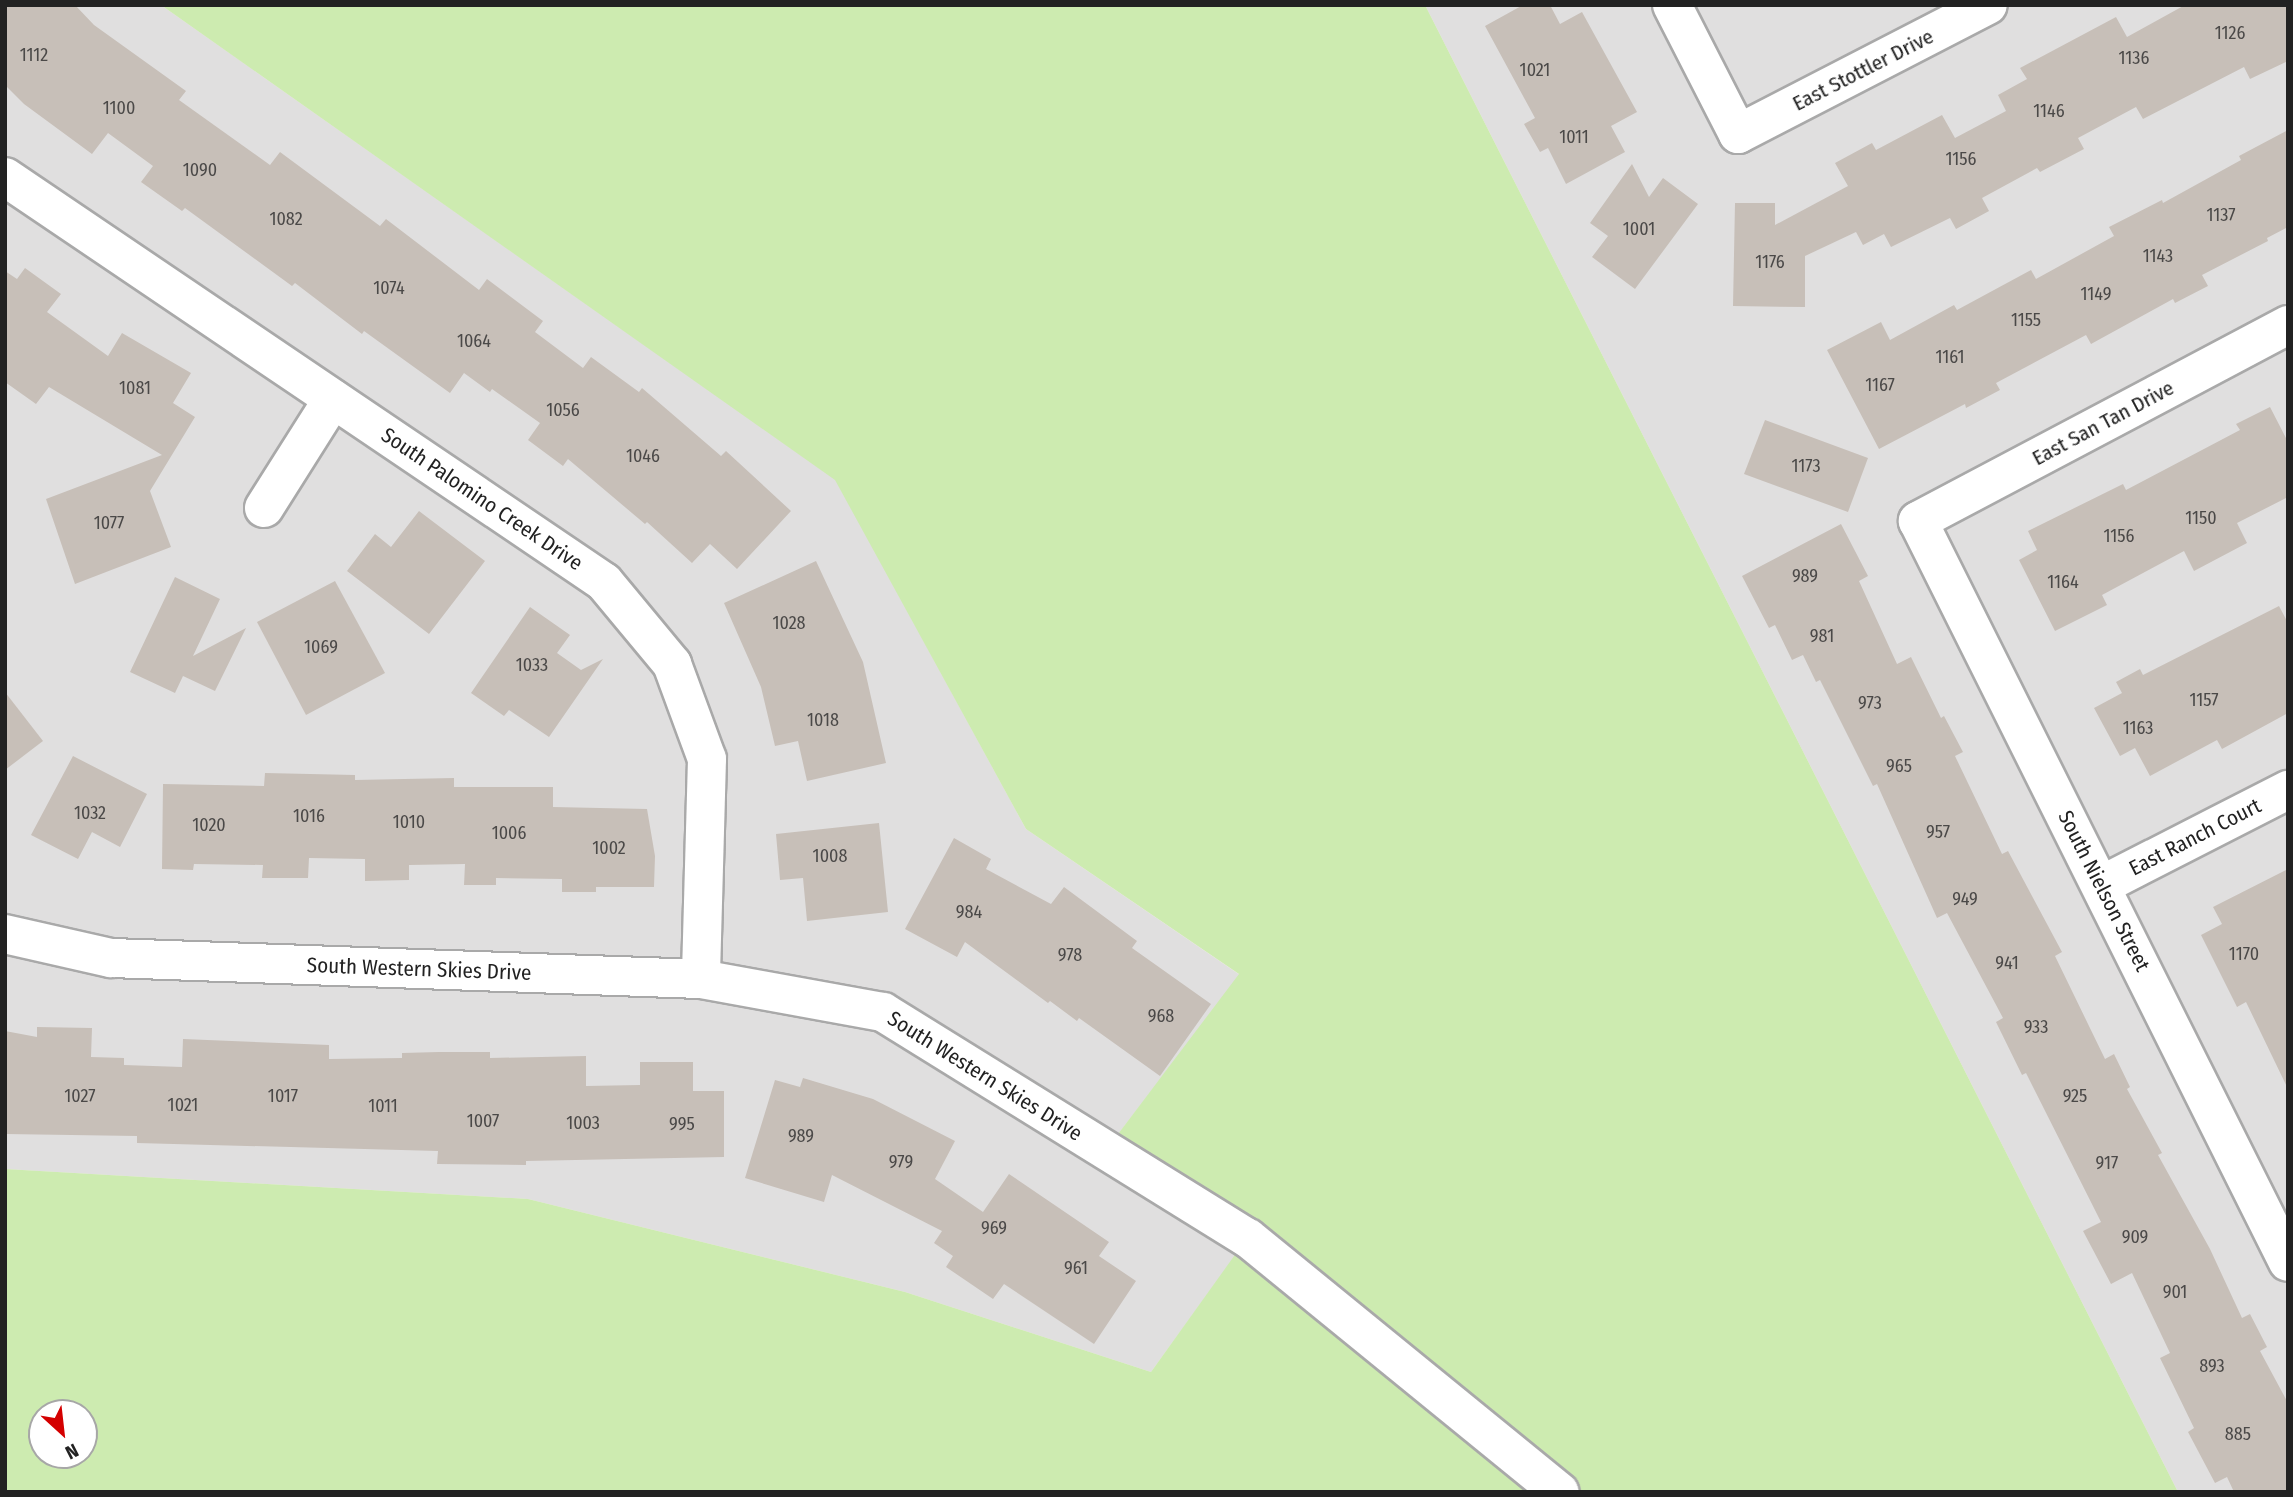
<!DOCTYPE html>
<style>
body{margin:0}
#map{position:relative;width:2293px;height:1497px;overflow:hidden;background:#f2efe9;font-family:"Fira Sans Condensed",sans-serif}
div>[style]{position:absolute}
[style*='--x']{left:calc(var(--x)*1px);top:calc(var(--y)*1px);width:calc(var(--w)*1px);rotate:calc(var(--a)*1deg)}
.residential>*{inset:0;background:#e0dfdf}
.grass>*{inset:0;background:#cdebb0}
.building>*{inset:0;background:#c7bfb8}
.roads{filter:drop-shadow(2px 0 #a9a9a9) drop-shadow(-2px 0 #a9a9a9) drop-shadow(0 2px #a9a9a9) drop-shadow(0 -2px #a9a9a9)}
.minor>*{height:38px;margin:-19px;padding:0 19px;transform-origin:19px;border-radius:19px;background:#fff}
span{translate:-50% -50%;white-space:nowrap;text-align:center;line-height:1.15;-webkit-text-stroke:5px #fff;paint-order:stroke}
.number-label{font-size:18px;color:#4b4948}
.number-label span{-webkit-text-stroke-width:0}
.street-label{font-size:21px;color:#222}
.frame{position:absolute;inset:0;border:7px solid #222;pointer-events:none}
.north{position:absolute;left:28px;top:1399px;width:70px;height:70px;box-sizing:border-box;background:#fff;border:2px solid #a7a7a7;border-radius:50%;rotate:153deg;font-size:19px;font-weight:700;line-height:28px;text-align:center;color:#222}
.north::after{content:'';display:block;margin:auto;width:24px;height:32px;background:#d40000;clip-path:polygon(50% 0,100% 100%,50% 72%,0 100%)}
</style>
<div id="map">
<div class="residential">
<div style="clip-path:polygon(5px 5px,161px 5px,836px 480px,1026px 829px,1240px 975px,1106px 1150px,1248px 1238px,1151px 1372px,905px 1292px,528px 1199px,5px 1169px)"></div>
<div style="clip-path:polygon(1425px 5px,2288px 5px,2288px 1492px,2178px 1492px)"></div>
</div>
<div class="grass">
<div style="clip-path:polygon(evenodd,161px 5px,1425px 5px,2178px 1492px,5px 1492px,5px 1169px,528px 1199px,905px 1292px,1151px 1372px,1247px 1238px,1106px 1150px,1239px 974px,1026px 829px,835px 480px,161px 5px,42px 1413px,84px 1413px,84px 1455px,42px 1455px,42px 1413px)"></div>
</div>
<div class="building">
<div style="clip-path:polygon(5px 5px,75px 5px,94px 25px,186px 91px,179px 100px,270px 165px,280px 152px,380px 226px,386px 219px,479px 290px,487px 279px,543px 321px,535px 332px,583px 368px,591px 357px,639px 392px,642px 388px,721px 456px,726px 451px,791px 511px,737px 569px,710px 544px,692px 563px,647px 522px,645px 524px,568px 459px,563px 466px,528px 440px,540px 423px,492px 389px,490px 392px,464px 373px,450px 393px,364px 331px,362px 334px,295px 283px,292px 286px,185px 208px,182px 211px,141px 182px,153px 166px,108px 133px,92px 154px,24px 104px,5px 85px)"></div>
<div style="clip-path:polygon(1523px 5px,1550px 5px,1560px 24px,1582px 12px,1637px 112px,1611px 126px,1625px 152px,1566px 184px,1548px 148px,1540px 152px,1524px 124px,1535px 118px,1485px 26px)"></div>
<div style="clip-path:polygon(2185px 5px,2288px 5px,2288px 61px,2250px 79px,2244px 67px,2143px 119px,2136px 107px,2078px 138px,2084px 149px,2040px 172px,2037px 168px,1982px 198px,1989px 211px,1956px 229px,1950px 218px,1891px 247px,1884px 234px,1863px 245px,1856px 232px,1805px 256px,1805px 307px,1733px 306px,1735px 203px,1775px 203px,1775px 225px,1848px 186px,1835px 163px,1872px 143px,1876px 150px,1942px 115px,1955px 138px,2006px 111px,1998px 95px,2027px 79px,2020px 68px,2116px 17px,2127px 37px)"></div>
<div style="clip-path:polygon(2288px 130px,2288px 227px,2267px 238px,2268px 241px,2202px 275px,2208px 286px,2175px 303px,2173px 299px,2091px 344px,2086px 335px,1996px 383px,2000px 390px,1966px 408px,1965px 404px,1879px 449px,1827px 350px,1881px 322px,1890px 340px,1954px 305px,1957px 310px,2031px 270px,2036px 279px,2114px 236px,2109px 227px,2162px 200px,2163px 203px,2241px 160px,2239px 156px)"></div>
<div style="clip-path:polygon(1632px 164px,1649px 197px,1663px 178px,1698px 204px,1635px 289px,1592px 257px,1608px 236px,1590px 223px)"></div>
<div style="clip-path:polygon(25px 268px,61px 294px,47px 312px,108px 356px,122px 333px,191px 373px,173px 403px,195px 417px,150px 491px,171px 547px,75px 584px,46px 499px,162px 455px,49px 387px,36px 404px,5px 382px,5px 271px,17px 279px)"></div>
<div style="clip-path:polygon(2270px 407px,2288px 442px,2288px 497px,2237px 523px,2247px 543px,2194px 571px,2184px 551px,2102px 595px,2107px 605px,2055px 631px,2019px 560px,2037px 550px,2028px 531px,2123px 484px,2126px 490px,2240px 430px,2236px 424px)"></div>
<div style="clip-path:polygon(1765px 420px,1868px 458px,1848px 512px,1744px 474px)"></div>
<div style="clip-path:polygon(419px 511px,485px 561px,429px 634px,347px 571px,375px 534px,391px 547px)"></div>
<div style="clip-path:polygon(1841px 524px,1868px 576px,1859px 581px,1897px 664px,1911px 657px,1941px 718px,1944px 716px,1963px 752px,1955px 756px,2002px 854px,2008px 851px,2062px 952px,2055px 956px,2105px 1059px,2114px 1054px,2130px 1087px,2127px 1089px,2162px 1153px,2158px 1155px,2210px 1249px,2242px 1318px,2250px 1314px,2267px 1347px,2260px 1351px,2288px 1403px,2288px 1492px,2234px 1492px,2227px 1477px,2215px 1483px,2188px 1432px,2194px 1428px,2160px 1358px,2170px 1353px,2132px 1273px,2111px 1284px,2083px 1231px,2101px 1222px,2026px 1073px,2022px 1075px,1996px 1022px,2003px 1018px,1947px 913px,1937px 918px,1877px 784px,1873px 786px,1820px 680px,1816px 682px,1803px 655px,1792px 660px,1775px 625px,1769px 628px,1742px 576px)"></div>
<div style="clip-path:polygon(816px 561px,863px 662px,886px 763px,807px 781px,798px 741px,775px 746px,761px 687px,724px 603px)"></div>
<div style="clip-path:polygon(175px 577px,220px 599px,193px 656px,246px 628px,215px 691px,183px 676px,175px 693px,130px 672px)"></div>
<div style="clip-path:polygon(335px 581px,385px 673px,306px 715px,257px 622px)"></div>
<div style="clip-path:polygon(2279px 606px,2288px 623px,2288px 713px,2222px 749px,2217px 740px,2150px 776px,2135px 748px,2120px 756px,2094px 708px,2122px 693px,2116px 682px,2140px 669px,2143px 675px)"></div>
<div style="clip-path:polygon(530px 607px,570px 635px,557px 653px,581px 670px,603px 659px,549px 737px,509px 710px,504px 716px,471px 693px)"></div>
<div style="clip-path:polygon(5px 692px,43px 741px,5px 770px)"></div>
<div style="clip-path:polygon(73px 756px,147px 794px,120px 847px,92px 832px,78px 859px,31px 835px)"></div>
<div style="clip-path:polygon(265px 773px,355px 775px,355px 780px,454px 778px,454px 787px,553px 787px,553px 807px,647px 809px,655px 856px,654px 887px,596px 887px,596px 892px,562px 892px,562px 879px,496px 878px,496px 885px,464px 885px,465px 864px,409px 865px,409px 880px,365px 881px,365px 859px,309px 858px,308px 878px,262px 878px,263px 865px,194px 864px,193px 870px,162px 869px,163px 784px,264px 786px)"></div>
<div style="clip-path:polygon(879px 823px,888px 912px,807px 921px,803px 878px,780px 880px,776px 834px)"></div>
<div style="clip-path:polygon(954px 838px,991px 859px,986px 869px,1051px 904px,1064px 887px,1137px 941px,1132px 948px,1211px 1004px,1160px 1076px,1079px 1018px,1077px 1021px,1050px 1001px,1048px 1003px,965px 942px,957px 957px,905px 929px)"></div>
<div style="clip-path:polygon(2288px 869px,2288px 1089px,2246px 1002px,2237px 1007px,2201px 935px,2222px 924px,2213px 907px)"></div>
<div style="clip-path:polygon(37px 1027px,92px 1028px,91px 1057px,124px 1058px,124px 1065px,182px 1067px,183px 1039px,329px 1045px,329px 1059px,402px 1058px,402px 1053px,439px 1052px,490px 1052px,490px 1058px,586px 1056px,586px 1086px,640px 1085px,640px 1062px,693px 1062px,693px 1091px,724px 1091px,724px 1157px,526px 1161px,526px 1165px,437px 1164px,438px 1151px,137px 1143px,137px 1136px,5px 1134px,5px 1031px,37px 1037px)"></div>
<div style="clip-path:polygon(803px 1078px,873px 1099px,955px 1141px,935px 1179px,983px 1212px,1009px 1174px,1109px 1242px,1099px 1256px,1136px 1281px,1094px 1344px,1004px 1284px,993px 1299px,946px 1267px,953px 1256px,934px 1243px,942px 1231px,832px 1175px,824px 1202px,745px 1178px,775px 1080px,800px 1087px)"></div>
</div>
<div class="roads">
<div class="minor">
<div style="--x:1672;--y:5;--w:145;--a:62.9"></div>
<div style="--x:1738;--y:134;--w:281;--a:-27.3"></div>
<div style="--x:5;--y:177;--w:723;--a:34.06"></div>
<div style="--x:604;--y:582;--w:107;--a:50.3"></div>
<div style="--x:672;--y:664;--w:101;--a:69.8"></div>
<div style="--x:707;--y:759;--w:220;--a:91.6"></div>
<div style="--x:2288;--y:325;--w:419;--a:152.1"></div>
<div style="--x:1918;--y:521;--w:828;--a:63.47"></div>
<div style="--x:264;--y:508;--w:129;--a:-57.7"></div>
<div style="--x:2102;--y:885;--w:209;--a:-27.1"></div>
<div style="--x:5;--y:934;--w:109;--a:12.8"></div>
<div style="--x:111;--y:958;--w:590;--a:2.04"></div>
<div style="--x:701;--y:979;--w:185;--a:10.3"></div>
<div style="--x:883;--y:1012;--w:429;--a:31.8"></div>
<div style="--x:1248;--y:1238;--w:402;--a:39.2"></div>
</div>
</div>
<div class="number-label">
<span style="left:2230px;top:33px">1126</span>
<span style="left:34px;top:55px">1112</span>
<span style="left:2134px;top:58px">1136</span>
<span style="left:1535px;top:70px">1021</span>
<span style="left:119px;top:108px">1100</span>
<span style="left:2049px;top:111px">1146</span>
<span style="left:1574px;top:137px">1011</span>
<span style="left:1961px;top:159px">1156</span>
<span style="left:200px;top:170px">1090</span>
<span style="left:2221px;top:215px">1137</span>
<span style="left:286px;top:219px">1082</span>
<span style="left:1639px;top:229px">1001</span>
<span style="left:2158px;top:256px">1143</span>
<span style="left:1770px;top:262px">1176</span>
<span style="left:389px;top:288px">1074</span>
<span style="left:2096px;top:294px">1149</span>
<span style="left:2026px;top:320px">1155</span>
<span style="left:474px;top:341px">1064</span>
<span style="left:1950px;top:357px">1161</span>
<span style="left:1880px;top:385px">1167</span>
<span style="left:135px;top:388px">1081</span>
<span style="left:563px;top:410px">1056</span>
<span style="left:643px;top:456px">1046</span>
<span style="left:1806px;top:466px">1173</span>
<span style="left:2201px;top:518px">1150</span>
<span style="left:109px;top:523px">1077</span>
<span style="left:2119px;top:536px">1156</span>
<span style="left:1805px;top:576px">989</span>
<span style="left:2063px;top:582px">1164</span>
<span style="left:789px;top:623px">1028</span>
<span style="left:1822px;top:636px">981</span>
<span style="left:321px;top:647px">1069</span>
<span style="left:532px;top:665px">1033</span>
<span style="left:2204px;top:700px">1157</span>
<span style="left:1870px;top:703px">973</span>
<span style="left:823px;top:720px">1018</span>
<span style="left:2138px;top:728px">1163</span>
<span style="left:1899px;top:766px">965</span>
<span style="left:90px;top:813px">1032</span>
<span style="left:309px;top:816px">1016</span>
<span style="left:409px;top:822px">1010</span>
<span style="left:209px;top:825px">1020</span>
<span style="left:1938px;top:832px">957</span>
<span style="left:509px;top:833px">1006</span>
<span style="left:609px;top:848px">1002</span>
<span style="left:830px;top:856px">1008</span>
<span style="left:1965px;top:899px">949</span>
<span style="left:969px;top:912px">984</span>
<span style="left:2244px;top:954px">1170</span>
<span style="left:1070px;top:955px">978</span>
<span style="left:2007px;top:963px">941</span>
<span style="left:1161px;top:1016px">968</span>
<span style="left:2036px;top:1027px">933</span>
<span style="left:80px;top:1096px">1027</span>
<span style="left:283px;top:1096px">1017</span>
<span style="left:2075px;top:1096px">925</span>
<span style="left:183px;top:1105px">1021</span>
<span style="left:383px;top:1106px">1011</span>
<span style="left:483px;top:1121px">1007</span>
<span style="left:583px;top:1123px">1003</span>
<span style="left:682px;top:1124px">995</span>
<span style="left:801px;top:1136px">989</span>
<span style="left:901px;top:1162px">979</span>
<span style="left:2107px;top:1163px">917</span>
<span style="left:994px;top:1228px">969</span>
<span style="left:2135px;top:1237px">909</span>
<span style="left:1076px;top:1268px">961</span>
<span style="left:2175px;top:1292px">901</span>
<span style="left:2212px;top:1366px">893</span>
<span style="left:2238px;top:1434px">885</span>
</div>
<div class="street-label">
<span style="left:1863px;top:70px;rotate:-27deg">East Stottler Drive</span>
<span style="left:2103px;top:423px;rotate:-28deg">East San Tan Drive</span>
<span style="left:482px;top:499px;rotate:34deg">South Palomino Creek Drive</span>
<span style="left:2195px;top:837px;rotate:-27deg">East Ranch Court</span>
<span style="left:2104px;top:891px;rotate:63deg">South Nielson Street</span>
<span style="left:419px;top:969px;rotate:2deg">South Western Skies Drive</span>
<span style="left:985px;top:1076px;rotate:32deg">South Western Skies Drive</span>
</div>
<div class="frame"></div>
<div class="north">N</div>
</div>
